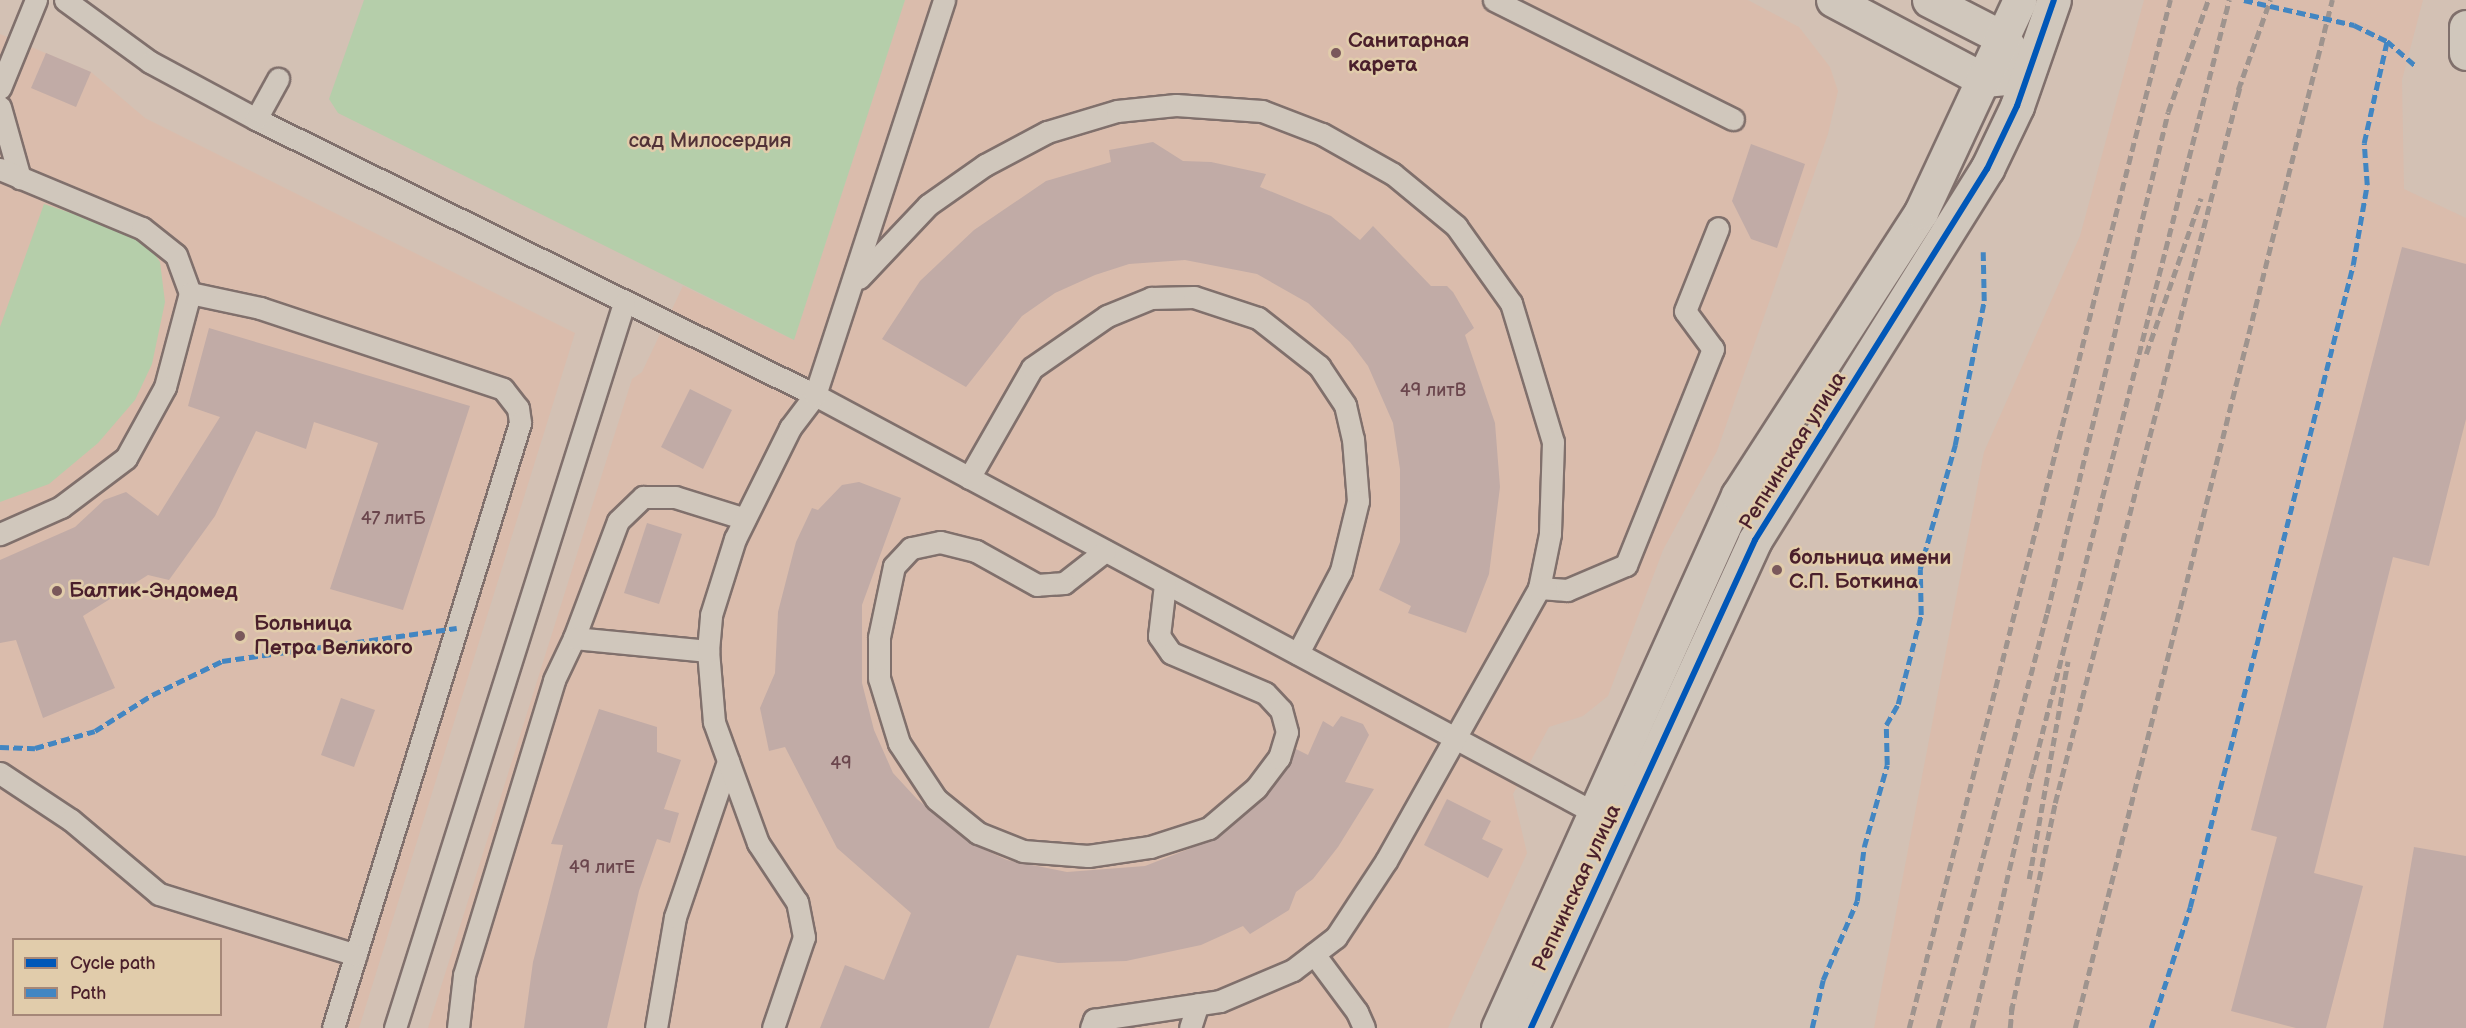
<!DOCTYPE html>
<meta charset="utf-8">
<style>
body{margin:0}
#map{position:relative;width:2466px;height:1028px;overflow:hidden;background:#d3c1b4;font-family:"Balsamiq Sans",sans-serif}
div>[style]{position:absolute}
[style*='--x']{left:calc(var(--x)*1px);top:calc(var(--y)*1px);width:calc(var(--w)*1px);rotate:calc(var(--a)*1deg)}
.built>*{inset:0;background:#dabcac}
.green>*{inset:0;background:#b5ceaa}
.building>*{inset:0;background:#c1aba6}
.roads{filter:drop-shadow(2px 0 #80706c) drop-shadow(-2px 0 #80706c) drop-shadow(0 2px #80706c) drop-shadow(0 -2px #80706c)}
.service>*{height:21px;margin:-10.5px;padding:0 10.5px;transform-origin:10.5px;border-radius:10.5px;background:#d0c7bc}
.minor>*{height:33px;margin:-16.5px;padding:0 16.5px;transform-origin:16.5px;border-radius:16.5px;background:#d0c7bc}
.tertiary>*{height:33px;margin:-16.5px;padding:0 16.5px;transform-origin:16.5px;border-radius:16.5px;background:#d0c7bc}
.rail>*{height:4.5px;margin-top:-2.25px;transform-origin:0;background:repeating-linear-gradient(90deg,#9f948e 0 9px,transparent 0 13.5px)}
.quiet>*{height:4.5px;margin-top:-2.25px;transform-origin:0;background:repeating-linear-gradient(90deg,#4286c2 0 9px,transparent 0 13.5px)}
.cycleway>*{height:6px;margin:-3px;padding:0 3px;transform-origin:3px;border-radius:3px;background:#0057b8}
.dots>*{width:16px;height:16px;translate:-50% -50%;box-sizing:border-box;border:3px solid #e1ccab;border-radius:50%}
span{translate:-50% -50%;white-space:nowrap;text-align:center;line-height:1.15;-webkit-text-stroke:5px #e1ccab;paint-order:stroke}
.number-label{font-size:18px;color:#6b464d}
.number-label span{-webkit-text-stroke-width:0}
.poi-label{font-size:21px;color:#4a1f2b;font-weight:700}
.left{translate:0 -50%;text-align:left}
.park-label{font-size:21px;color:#523237}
.street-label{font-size:21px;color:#4a1f2b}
.legend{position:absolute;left:12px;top:938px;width:210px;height:78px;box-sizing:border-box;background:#e1ccab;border:2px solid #a58778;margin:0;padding:8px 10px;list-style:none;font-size:18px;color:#4a1f2b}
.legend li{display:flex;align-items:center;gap:12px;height:30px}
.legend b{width:30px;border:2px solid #a58778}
</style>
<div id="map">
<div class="built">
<div style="clip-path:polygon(905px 0,1748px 0,1799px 27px,1830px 67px,1838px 91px,1828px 134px,1717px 451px,1663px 550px,1608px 696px,1583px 716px,1549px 727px,1513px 794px,1527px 853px,1448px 1028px,428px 1028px,632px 379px,642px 372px,683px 286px,794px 340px)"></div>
<div style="clip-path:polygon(2144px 0,2423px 0,2402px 80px,2404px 189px,2466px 218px,2466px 1028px,1874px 1028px,1984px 452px,2080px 236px)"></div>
<div style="clip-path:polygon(evenodd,0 34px,91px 72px,145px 118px,575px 333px,359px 1028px,0 1028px,0 34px,14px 940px,220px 940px,220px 1014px,14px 1014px,14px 940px)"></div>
</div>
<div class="green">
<div style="clip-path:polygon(364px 0,905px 0,794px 340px,338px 113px,329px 99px)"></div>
<div style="clip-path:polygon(44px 204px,143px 237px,160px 262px,165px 302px,152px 364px,135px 400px,98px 443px,49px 484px,0 502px,0 327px)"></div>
</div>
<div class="building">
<div style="clip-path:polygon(46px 53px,91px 72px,76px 107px,31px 88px)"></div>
<div style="clip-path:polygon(1153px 142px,1183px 161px,1211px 162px,1266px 174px,1260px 187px,1331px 216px,1360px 240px,1373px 226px,1431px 286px,1447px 286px,1453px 292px,1474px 328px,1465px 335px,1495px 423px,1500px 487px,1489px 574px,1466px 633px,1408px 613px,1411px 606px,1379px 590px,1400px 542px,1400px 469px,1393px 423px,1368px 366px,1350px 342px,1308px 303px,1257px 274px,1185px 260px,1129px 264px,1095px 275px,1055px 293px,1022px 316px,966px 387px,882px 339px,920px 281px,974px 230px,1046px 181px,1111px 162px,1109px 150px)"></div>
<div style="clip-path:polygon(1751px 144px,1805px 164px,1777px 248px,1751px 239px,1732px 201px)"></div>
<div style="clip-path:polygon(2402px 247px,2466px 264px,2466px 419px,2429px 566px,2393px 557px,2314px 873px,2363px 886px,2326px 1028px,2296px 1028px,2231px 1011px,2277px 837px,2251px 830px)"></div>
<div style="clip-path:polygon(209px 328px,470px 406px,403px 610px,330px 589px,378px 443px,314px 422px,306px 449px,256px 431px,215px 516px,169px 580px,148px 575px,83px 616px,115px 688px,43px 718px,16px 640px,0 643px,0 560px,75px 527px,104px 500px,126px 492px,158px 516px,220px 417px,188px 406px)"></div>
<div style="clip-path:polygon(690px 389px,732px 410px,703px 469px,661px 447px)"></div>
<div style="clip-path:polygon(859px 482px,901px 498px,862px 605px,862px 683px,874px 730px,893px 773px,917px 799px,970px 843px,1007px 860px,1067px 872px,1145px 866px,1217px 838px,1266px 796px,1296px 749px,1308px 755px,1323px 721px,1333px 727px,1341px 716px,1363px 724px,1369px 735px,1345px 782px,1374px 789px,1338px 847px,1313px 879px,1296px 892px,1289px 910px,1250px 934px,1243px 926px,1201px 945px,1126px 961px,1058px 963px,1017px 955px,989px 1028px,820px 1028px,845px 965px,884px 980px,911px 913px,837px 848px,785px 747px,769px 751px,760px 708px,775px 673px,778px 612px,796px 542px,812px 508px,818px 510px,842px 485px)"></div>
<div style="clip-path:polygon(647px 523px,682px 534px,659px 604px,624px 593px)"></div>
<div style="clip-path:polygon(341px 698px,375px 710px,354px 767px,321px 755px)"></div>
<div style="clip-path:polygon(599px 709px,657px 727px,657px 752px,681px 760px,664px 809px,679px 813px,670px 843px,657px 839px,639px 891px,607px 1028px,524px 1028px,533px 962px,563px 845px,551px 844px)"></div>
<div style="clip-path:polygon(1447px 799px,1491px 821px,1482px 839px,1503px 849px,1488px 878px,1424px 845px)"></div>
<div style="clip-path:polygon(2414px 847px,2466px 856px,2466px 1028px,2383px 1028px)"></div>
</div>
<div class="roads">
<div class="service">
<div style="--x:65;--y:0;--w:105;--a:36.1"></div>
<div style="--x:150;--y:62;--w:120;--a:28.3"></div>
<div style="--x:256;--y:119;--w:623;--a:26.28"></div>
<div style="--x:815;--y:395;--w:897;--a:28.19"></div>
<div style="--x:1494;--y:0;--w:267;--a:26.5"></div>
<div style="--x:0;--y:88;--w:95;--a:-67.8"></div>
<div style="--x:0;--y:107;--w:74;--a:74.3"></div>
<div style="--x:256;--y:119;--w:46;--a:-61.2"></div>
<div style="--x:0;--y:169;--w:154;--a:22.6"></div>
<div style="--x:142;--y:228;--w:43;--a:38.5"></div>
<div style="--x:176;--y:255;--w:40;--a:69.8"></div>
<div style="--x:190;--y:293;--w:97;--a:104.9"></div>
<div style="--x:165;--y:387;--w:81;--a:118.8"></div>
<div style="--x:126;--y:458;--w:81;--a:143"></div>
<div style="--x:61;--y:507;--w:67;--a:156.1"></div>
<div style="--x:859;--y:278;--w:100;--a:-46.6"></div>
<div style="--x:928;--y:205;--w:70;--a:-35.1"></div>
<div style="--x:985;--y:165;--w:70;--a:-28"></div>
<div style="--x:1047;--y:132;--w:73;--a:-16.7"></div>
<div style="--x:1117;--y:111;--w:59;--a:-5.8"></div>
<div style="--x:1176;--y:105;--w:86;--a:4"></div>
<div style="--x:1262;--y:111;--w:64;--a:21"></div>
<div style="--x:1322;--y:134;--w:81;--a:29.4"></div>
<div style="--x:1393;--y:174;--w:82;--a:39.5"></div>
<div style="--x:1456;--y:226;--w:95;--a:54.5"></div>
<div style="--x:1511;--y:303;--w:145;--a:73.2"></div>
<div style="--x:1553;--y:442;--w:92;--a:91.9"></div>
<div style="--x:1550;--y:534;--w:55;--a:101.5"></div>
<div style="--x:190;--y:293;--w:72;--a:12.1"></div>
<div style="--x:260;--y:308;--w:256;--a:18.4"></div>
<div style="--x:503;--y:389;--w:24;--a:52"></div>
<div style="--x:518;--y:408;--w:15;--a:82"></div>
<div style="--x:520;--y:423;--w:633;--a:107.18"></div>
<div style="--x:969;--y:478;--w:127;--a:-60.2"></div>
<div style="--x:1032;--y:368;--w:91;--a:-34.7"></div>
<div style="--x:1107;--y:316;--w:48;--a:-22.2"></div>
<div style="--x:1151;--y:298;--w:43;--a:-1.3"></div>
<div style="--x:1194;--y:297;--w:67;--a:18.2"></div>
<div style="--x:1258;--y:318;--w:78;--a:38.2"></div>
<div style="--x:1319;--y:366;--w:47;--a:56.3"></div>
<div style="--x:1345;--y:405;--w:35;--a:77"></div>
<div style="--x:1353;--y:439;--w:62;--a:85.4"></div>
<div style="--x:1358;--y:501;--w:72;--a:103.7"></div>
<div style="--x:1341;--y:571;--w:93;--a:117.7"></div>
<div style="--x:1105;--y:551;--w:52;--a:142"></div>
<div style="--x:1064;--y:583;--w:27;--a:176"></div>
<div style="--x:1037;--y:585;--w:70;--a:-150.9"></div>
<div style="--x:976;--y:551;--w:37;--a:-166"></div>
<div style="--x:940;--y:542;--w:30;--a:168"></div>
<div style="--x:911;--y:548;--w:25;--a:133"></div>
<div style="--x:894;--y:566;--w:73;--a:101.9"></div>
<div style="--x:879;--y:637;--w:41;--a:90"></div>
<div style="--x:879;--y:678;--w:68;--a:72.9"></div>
<div style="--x:899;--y:743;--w:67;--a:56.5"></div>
<div style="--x:936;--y:799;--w:54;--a:39"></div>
<div style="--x:978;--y:833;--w:48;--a:21.8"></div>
<div style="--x:1023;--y:851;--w:65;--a:4.4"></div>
<div style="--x:1088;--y:856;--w:63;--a:-8.3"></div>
<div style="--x:1150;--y:847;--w:62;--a:-17.9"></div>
<div style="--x:1209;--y:828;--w:62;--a:-40.4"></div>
<div style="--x:1256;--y:788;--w:38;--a:-53"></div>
<div style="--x:1279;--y:758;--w:27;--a:-73"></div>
<div style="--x:1287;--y:732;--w:23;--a:-105"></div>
<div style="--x:1281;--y:710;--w:23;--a:-133"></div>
<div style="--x:1265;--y:693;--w:102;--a:-156.9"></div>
<div style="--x:1171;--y:653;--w:21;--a:-125"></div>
<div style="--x:1159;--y:636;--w:52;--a:-83.4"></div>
<div style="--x:574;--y:638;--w:125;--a:-69.4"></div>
<div style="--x:618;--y:521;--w:35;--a:-44"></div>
<div style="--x:643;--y:497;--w:32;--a:0"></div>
<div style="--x:675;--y:497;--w:73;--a:17.4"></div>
<div style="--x:0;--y:773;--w:85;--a:33.5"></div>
<div style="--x:71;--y:820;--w:115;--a:40.1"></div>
<div style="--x:159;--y:894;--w:206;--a:17.2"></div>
<div style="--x:1314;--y:954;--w:72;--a:53.4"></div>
<div style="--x:1357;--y:1012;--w:17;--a:66"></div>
<div style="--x:395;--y:1028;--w:760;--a:-72.47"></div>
<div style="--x:458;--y:1028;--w:53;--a:-83.5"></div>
<div style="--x:464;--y:975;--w:308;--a:-73"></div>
<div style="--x:554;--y:680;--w:47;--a:-64.5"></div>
<div style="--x:574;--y:638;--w:135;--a:5.5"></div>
<div style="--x:656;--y:1028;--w:113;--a:-80.3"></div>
<div style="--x:675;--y:917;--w:165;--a:-71.2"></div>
<div style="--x:773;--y:1028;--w:96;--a:-71.2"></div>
<div style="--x:804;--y:937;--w:36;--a:-101"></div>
<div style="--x:797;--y:902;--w:71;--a:-123.5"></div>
<div style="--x:758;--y:843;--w:129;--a:-110"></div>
<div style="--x:714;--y:722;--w:71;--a:-94.8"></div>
<div style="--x:708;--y:651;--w:36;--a:-85"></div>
<div style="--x:711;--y:615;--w:80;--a:-72.5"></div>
<div style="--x:735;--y:539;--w:124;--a:-63.6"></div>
<div style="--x:790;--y:428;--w:41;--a:-52.9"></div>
<div style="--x:815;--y:395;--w:416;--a:-71.9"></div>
<div style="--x:1091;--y:1028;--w:9;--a:-69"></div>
<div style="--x:1094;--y:1020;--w:127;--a:-8.6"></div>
<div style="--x:1220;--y:1001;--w:79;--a:-23"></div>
<div style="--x:1293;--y:970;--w:54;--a:-37.5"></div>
<div style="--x:1336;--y:937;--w:91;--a:-56.7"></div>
<div style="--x:1386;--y:861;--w:313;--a:-60.7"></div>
<div style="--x:1539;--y:588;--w:28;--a:4"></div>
<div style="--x:1567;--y:590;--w:64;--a:-23"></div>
<div style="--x:1626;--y:565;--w:233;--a:-68.1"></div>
<div style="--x:1713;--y:349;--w:47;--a:-126.4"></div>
<div style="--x:1685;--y:311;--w:89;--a:-68.3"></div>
<div style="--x:1190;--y:1028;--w:25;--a:-72"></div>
</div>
<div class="minor">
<div style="--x:2466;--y:27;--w:26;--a:90"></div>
</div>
<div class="tertiary">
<div style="--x:1833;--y:0;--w:171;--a:27.9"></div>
<div style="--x:1984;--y:80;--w:22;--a:-5"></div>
<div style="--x:1929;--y:0;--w:83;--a:27.2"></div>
<div style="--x:2003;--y:38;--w:20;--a:57"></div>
<div style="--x:1498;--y:1028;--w:585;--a:-65.76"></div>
<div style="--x:1738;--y:495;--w:337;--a:-57.1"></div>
<div style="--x:1921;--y:212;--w:234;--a:-65"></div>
<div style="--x:1531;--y:1028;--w:537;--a:-65.34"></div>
<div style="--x:1755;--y:540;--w:438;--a:-58"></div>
<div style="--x:1987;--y:169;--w:70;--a:-64.5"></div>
<div style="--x:2017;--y:106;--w:112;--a:-70.8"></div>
</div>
</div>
<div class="rail">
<div style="--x:2238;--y:90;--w:96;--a:-70.4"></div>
<div style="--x:2146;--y:354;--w:165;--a:-70.6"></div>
<div style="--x:2029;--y:879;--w:221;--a:-79.9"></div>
<div style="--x:2011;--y:1012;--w:214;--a:-78.1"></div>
<div style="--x:2055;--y:803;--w:745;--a:-75.53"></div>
<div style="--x:1909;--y:1028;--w:1061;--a:-75.75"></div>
<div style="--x:1938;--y:1028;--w:429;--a:-75.3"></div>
<div style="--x:2047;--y:613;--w:515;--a:-76.42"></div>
<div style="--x:2168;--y:112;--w:119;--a:-70.3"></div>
<div style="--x:1972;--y:1028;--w:262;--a:-76.8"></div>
<div style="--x:2032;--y:773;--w:798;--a:-75.7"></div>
<div style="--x:2010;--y:1028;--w:24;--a:-85"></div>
<div style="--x:2075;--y:1028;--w:1060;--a:-75.96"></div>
</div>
<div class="quiet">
<div style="--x:2244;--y:0;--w:113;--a:12.8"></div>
<div style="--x:2354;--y:25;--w:37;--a:26"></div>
<div style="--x:2387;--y:41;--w:40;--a:41"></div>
<div style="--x:0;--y:747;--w:35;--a:2"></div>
<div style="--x:35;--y:748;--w:62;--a:-15.8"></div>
<div style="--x:95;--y:731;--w:67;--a:-32.3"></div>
<div style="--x:152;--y:695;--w:78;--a:-25.9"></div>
<div style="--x:222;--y:661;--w:237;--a:-8"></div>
<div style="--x:1812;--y:1028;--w:49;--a:-77.1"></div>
<div style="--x:1823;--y:980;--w:86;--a:-66.7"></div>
<div style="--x:1857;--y:901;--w:54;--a:-82.6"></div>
<div style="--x:1864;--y:847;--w:85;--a:-74.3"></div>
<div style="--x:1887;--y:765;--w:40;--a:-91.4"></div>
<div style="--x:1886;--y:725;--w:24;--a:-60"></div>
<div style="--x:1898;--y:704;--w:92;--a:-75.5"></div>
<div style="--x:1921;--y:615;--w:46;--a:-91.2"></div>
<div style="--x:1920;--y:569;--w:129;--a:-74.2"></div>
<div style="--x:1955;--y:445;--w:147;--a:-78.6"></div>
<div style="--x:1984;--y:301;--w:49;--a:-91.2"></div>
<div style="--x:2151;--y:1028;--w:127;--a:-72.1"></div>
<div style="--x:2190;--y:907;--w:662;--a:-75.75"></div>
<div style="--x:2353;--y:265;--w:81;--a:-80.1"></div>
<div style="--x:2367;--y:185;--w:42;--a:-94.1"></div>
<div style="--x:2364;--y:143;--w:105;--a:-77.3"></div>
</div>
<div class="cycleway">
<div style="--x:1531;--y:1028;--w:537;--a:-65.34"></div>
<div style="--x:1755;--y:540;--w:438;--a:-58"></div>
<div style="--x:1987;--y:169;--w:70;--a:-64.5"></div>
<div style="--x:2017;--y:106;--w:112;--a:-70.8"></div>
</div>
<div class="dots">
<div style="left:1336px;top:53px;background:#7a585b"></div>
<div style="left:1777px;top:570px;background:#7a585b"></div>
<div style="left:57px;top:591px;background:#7a585b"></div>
<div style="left:240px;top:636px;background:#7a585b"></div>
</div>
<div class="number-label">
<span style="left:1433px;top:391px">49 литВ</span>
<span style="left:393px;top:519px">47 литБ</span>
<span style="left:841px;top:764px">49</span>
<span style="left:602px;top:868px">49 литЕ</span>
</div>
<div class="poi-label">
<span class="left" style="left:1348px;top:53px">Санитарная<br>карета</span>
<span class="left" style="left:1789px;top:570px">больница имени<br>С.П. Боткина</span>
<span class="left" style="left:69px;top:591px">Балтик-Эндомед</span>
<span class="left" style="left:254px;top:636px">Больница<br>Петра Великого</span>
</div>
<div class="park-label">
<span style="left:710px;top:141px">сад Милосердия</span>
</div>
<div class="street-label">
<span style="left:1793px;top:451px;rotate:-58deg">Репнинская улица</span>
<span style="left:1577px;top:888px;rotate:-65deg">Репнинская улица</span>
</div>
<ul class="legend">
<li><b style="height:8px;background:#0057b8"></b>Cycle path</li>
<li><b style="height:8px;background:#4286c2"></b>Path</li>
</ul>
</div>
